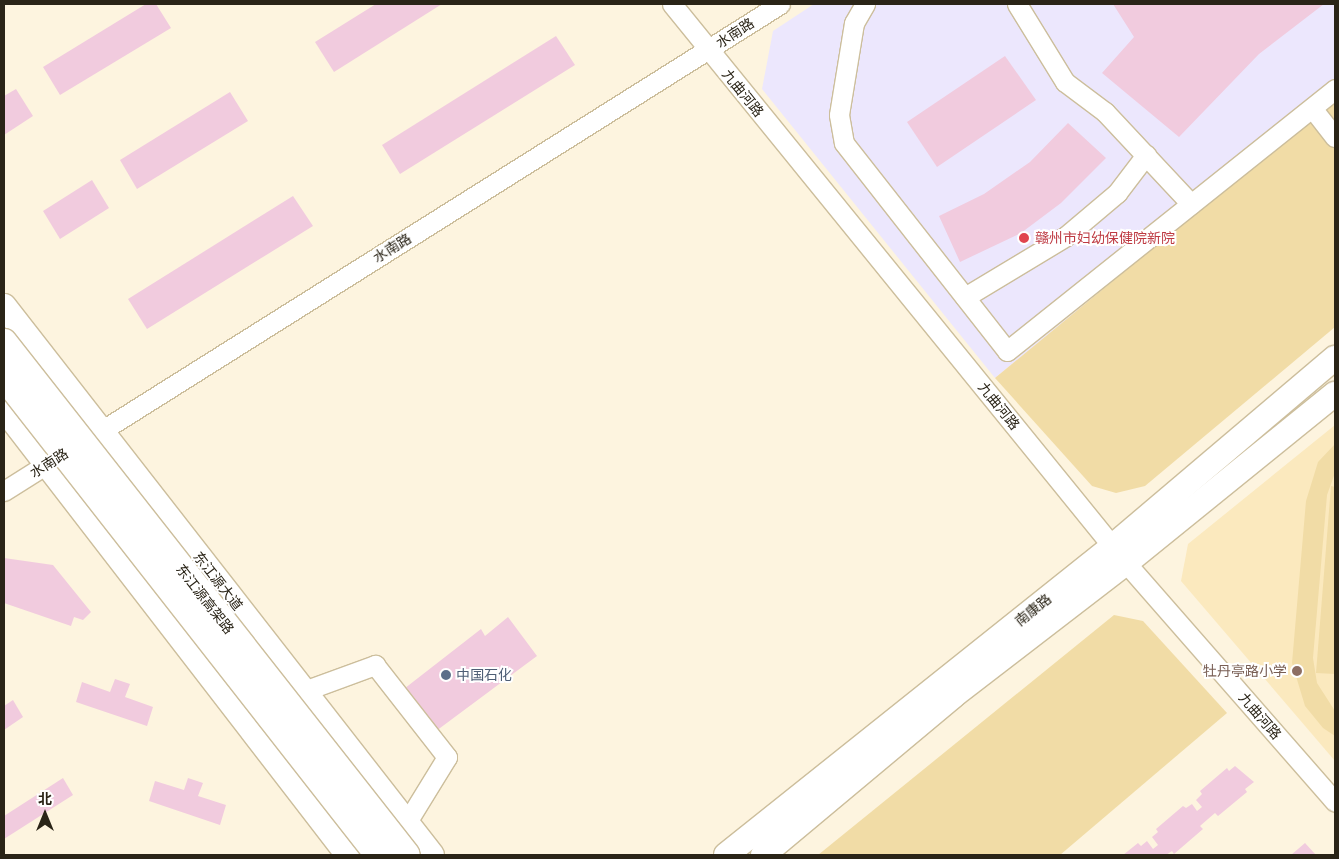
<!DOCTYPE html>
<meta charset="utf-8">
<style>
body{margin:0}
#map{position:relative;width:1339px;height:859px;overflow:hidden;background:#fdf4df;font-family:"DejaVu Sans","Noto Sans SC",sans-serif}
div>[style]{position:absolute}
[style*='--x']{left:calc(var(--x)*1px);top:calc(var(--y)*1px);width:calc(var(--w)*1px);rotate:calc(var(--a)*1deg)}
.built>*{inset:0;background:#fbe9be}
.medical>*{inset:0;background:#ece7fd}
.green>*{inset:0;background:#f1dca6}
.building>*{inset:0;background:#f1cbde}
.roads{filter:drop-shadow(1px 0 #ccbe9c) drop-shadow(-1px 0 #ccbe9c) drop-shadow(0 1px #ccbe9c) drop-shadow(0 -1px #ccbe9c)}
.minor>*{height:19px;margin:-9.5px;padding:0 9.5px;transform-origin:9.5px;border-radius:9.5px;background:#fff}
.major>*{height:24px;margin:-12px;padding:0 12px;transform-origin:12px;border-radius:12px;background:#fff}
.bridges{filter:drop-shadow(1px 0 #ccbe9c) drop-shadow(-1px 0 #ccbe9c) drop-shadow(0 1px #ccbe9c) drop-shadow(0 -1px #ccbe9c)}
.highway-bridge>*{height:26px;margin:-13px;padding:0 13px;transform-origin:13px;border-radius:13px;background:#fff}
.dots>*{width:14px;height:14px;translate:-50% -50%;box-sizing:border-box;border:2px solid #fff;border-radius:50%}
span{translate:-50% -50%;white-space:nowrap;text-align:center;line-height:1.15;-webkit-text-stroke:4px #fff;paint-order:stroke}
.street-label{font-size:14px;color:#2a2417}
.health-label{font-size:14px;color:#be3a42}
.left{translate:0 -50%;text-align:left}
.education-label{font-size:14px;color:#785e54}
.right{translate:-100% -50%;text-align:right}
.service-label{font-size:14px;color:#4e5e75}
.frame{position:absolute;inset:0;border:5px solid #2a2417;pointer-events:none}
.north{position:absolute;left:20px;top:789px;width:50px;height:50px;-webkit-text-stroke:4px #fff;paint-order:stroke;rotate:0deg;font-size:14px;font-weight:700;line-height:20px;text-align:center;color:#2a2417}
.north::after{content:'';display:block;margin:auto;width:18px;height:22px;background:#2a2417;clip-path:polygon(50% 0,100% 100%,50% 72%,0 100%)}
</style>
<div id="map">
<div class="built">
<div style="clip-path:polygon(1335px 425px,1335px 761px,1181px 581px,1188px 544px)"></div>
</div>
<div class="medical">
<div style="clip-path:polygon(814px 4px,1335px 4px,1335px 98px,995px 378px,762px 89px,773px 31px)"></div>
</div>
<div class="green">
<div style="clip-path:polygon(1335px 98px,1335px 327px,1145px 486px,1116px 493px,1092px 486px,995px 378px)"></div>
<div style="clip-path:polygon(1335px 444px,1335px 473px,1327px 495px,1313px 658px,1317px 683px,1335px 711px,1335px 736px,1323px 728px,1305px 706px,1292px 663px,1306px 501px,1318px 462px)"></div>
<div style="clip-path:polygon(1331px 486px,1335px 487px,1335px 674px,1316px 673px)"></div>
<div style="clip-path:polygon(1114px 615px,1143px 621px,1227px 713px,1060px 855px,818px 855px)"></div>
</div>
<div class="building">
<div style="clip-path:polygon(146px 4px,156px 4px,171px 28px,60px 95px,43px 67px)"></div>
<div style="clip-path:polygon(376px 4px,442px 4px,334px 72px,315px 42px)"></div>
<div style="clip-path:polygon(1113px 4px,1324px 4px,1259px 54px,1179px 137px,1102px 73px,1134px 37px)"></div>
<div style="clip-path:polygon(556px 36px,575px 65px,400px 174px,382px 145px)"></div>
<div style="clip-path:polygon(1005px 56px,1036px 100px,937px 167px,907px 122px)"></div>
<div style="clip-path:polygon(16px 89px,33px 116px,4px 135px,4px 96px)"></div>
<div style="clip-path:polygon(230px 92px,248px 121px,137px 189px,120px 160px)"></div>
<div style="clip-path:polygon(1068px 123px,1106px 158px,1061px 203px,1021px 233px,960px 262px,939px 216px,984px 194px,1030px 162px)"></div>
<div style="clip-path:polygon(92px 180px,109px 208px,60px 239px,43px 211px)"></div>
<div style="clip-path:polygon(293px 196px,313px 226px,147px 329px,128px 299px)"></div>
<div style="clip-path:polygon(4px 558px,53px 565px,91px 612px,83px 620px,74px 617px,71px 626px,4px 603px)"></div>
<div style="clip-path:polygon(508px 617px,537px 656px,432px 734px,400px 692px,481px 629px,485px 636px)"></div>
<div style="clip-path:polygon(115px 679px,130px 684px,125px 697px,153px 707px,147px 726px,76px 702px,82px 682px,110px 692px)"></div>
<div style="clip-path:polygon(13px 700px,23px 717px,4px 730px,4px 706px)"></div>
<div style="clip-path:polygon(1235px 766px,1254px 782px,1245px 789px,1247px 792px,1218px 816px,1215px 813px,1208px 819px,1200px 826px,1203px 829px,1174px 854px,1172px 851px,1166px 855px,1123px 855px,1138px 843px,1141px 846px,1147px 841px,1153px 849px,1158px 845px,1152px 837px,1158px 832px,1156px 829px,1183px 806px,1186px 808px,1192px 804px,1197px 811px,1202px 807px,1196px 800px,1202px 794px,1200px 791px,1227px 768px,1229px 771px)"></div>
<div style="clip-path:polygon(63px 778px,73px 795px,4px 839px,4px 816px)"></div>
<div style="clip-path:polygon(188px 778px,203px 783px,198px 796px,226px 805px,220px 825px,149px 801px,155px 781px,184px 790px)"></div>
<div style="clip-path:polygon(1305px 843px,1316px 855px,1291px 855px)"></div>
</div>
<div class="roads">
<div class="minor">
<div style="--x:672;--y:4;--w:720;--a:50.92"></div>
<div style="--x:1126;--y:563;--w:317;--a:48.8"></div>
<div style="--x:865;--y:4;--w:22;--a:120"></div>
<div style="--x:854;--y:23;--w:93;--a:99.3"></div>
<div style="--x:839;--y:115;--w:28;--a:80"></div>
<div style="--x:844;--y:143;--w:264;--a:51.9"></div>
<div style="--x:1007;--y:351;--w:420;--a:-38.6"></div>
<div style="--x:1017;--y:4;--w:92;--a:58.4"></div>
<div style="--x:1065;--y:82;--w:50;--a:36.9"></div>
<div style="--x:1105;--y:112;--w:126;--a:46.9"></div>
<div style="--x:1312;--y:108;--w:37;--a:52"></div>
<div style="--x:965;--y:297;--w:118;--a:-31.1"></div>
<div style="--x:1066;--y:236;--w:67;--a:-40.1"></div>
<div style="--x:1117;--y:193;--w:48;--a:-52.7"></div>
<div style="--x:90;--y:438;--w:815;--a:-32.17"></div>
<div style="--x:4;--y:491;--w:64;--a:-32.2"></div>
<div style="--x:304;--y:691;--w:76;--a:-20.1"></div>
<div style="--x:375;--y:665;--w:117;--a:52"></div>
<div style="--x:447;--y:757;--w:76;--a:121.6"></div>
</div>
<div class="major">
<div style="--x:4;--y:306;--w:696;--a:52.06"></div>
<div style="--x:4;--y:409;--w:563;--a:52.36"></div>
<div style="--x:726;--y:855;--w:495;--a:-38.6"></div>
<div style="--x:1113;--y:546;--w:291;--a:-40.3"></div>
<div style="--x:763;--y:855;--w:248;--a:-39.9"></div>
<div style="--x:953;--y:696;--w:218;--a:-37.6"></div>
<div style="--x:1126;--y:563;--w:269;--a:-39"></div>
</div>
</div>
<div class="bridges">
<div class="highway-bridge">
<div style="--x:4;--y:342;--w:652;--a:51.85"></div>
<div style="--x:4;--y:377;--w:607;--a:51.96"></div>
</div>
</div>
<div class="dots">
<div style="left:1024px;top:238px;background:#e0444e"></div>
<div style="left:1297px;top:671px;background:#8d6e63"></div>
<div style="left:446px;top:675px;background:#5c6f8a"></div>
</div>
<div class="street-label">
<span style="left:735px;top:33px;rotate:-33deg">水南路</span>
<span style="left:743px;top:93px;rotate:51deg">九曲河路</span>
<span style="left:392px;top:248px;rotate:-32deg">水南路</span>
<span style="left:999px;top:406px;rotate:51deg">九曲河路</span>
<span style="left:49px;top:463px;rotate:-32deg">水南路</span>
<span style="left:218px;top:581px;rotate:52deg">东江源大道</span>
<span style="left:205px;top:599px;rotate:52deg">东江源高架路</span>
<span style="left:1033px;top:610px;rotate:-39deg">南康路</span>
<span style="left:1260px;top:716px;rotate:49deg">九曲河路</span>
</div>
<div class="health-label">
<span class="left" style="left:1035px;top:238px">赣州市妇幼保健院新院</span>
</div>
<div class="education-label">
<span class="right" style="left:1287px;top:671px">牡丹亭路小学</span>
</div>
<div class="service-label">
<span class="left" style="left:456px;top:675px">中国石化</span>
</div>
<div class="frame"></div>
<div class="north">北</div>
</div>
